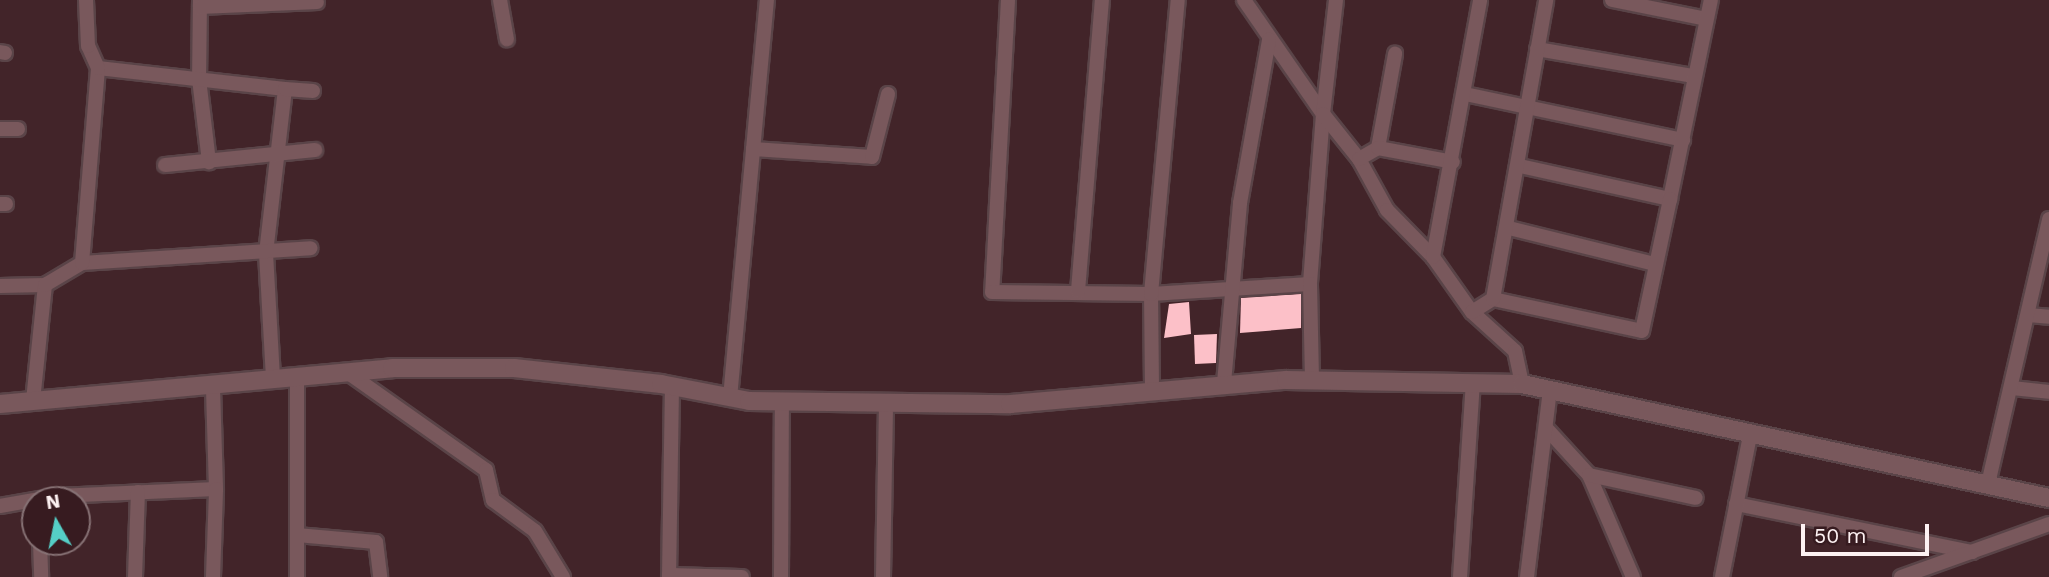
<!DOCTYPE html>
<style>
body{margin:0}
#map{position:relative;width:2049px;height:577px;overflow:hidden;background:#422429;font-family:"Work Sans",sans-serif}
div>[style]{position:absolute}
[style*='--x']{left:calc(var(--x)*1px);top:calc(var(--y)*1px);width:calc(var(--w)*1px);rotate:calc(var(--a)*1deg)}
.building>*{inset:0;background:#fcc0c8}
.roads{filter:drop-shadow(2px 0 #5a4448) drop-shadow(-2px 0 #5a4448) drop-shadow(0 2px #5a4448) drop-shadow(0 -2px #5a4448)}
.minor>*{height:14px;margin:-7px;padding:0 7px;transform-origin:7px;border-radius:7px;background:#79585c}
.tertiary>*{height:18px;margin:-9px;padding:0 9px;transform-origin:9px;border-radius:9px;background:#79585c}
span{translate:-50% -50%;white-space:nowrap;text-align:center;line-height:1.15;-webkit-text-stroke:7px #371b20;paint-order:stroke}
.north{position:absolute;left:21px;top:486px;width:70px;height:70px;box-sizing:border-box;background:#371b20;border:2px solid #867174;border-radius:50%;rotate:351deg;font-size:19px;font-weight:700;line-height:28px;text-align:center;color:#fdf1f2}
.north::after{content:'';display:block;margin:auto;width:24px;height:32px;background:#55cec6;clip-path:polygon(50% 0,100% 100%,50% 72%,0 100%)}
.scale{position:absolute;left:1801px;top:524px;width:128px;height:32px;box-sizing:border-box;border:4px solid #fdf1f2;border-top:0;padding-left:9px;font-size:21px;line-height:24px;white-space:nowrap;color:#fdf1f2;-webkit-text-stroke:5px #371b20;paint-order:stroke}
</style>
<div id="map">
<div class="building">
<div style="clip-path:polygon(1301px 294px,1301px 328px,1240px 333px,1241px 298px)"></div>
<div style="clip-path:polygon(1189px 302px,1191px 334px,1164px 338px,1169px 304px)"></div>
<div style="clip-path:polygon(1217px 334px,1216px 363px,1195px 364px,1194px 335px)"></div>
</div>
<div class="roads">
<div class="minor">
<div style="--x:200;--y:0;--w:79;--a:90.7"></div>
<div style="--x:199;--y:79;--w:84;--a:83.1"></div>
<div style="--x:500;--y:0;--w:40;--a:80"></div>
<div style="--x:1008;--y:0;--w:292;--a:93.1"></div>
<div style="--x:992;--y:292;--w:159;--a:0.7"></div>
<div style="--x:1151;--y:294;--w:159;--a:-3.6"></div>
<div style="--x:1244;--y:0;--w:139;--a:55.3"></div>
<div style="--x:1323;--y:114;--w:170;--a:94.4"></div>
<div style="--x:1310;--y:284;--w:96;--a:88.8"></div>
<div style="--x:1336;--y:0;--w:115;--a:96.5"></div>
<div style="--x:1323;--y:114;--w:58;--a:51.3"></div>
<div style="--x:1359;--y:159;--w:58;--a:61.2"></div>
<div style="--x:1387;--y:210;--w:66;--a:45.6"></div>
<div style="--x:1433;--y:257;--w:67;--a:54.7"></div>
<div style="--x:1472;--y:312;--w:58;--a:42.2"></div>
<div style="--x:1515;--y:351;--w:34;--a:78"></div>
<div style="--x:1612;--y:0;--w:96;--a:11.4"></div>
<div style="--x:200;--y:7;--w:117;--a:-2.4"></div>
<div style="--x:1537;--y:49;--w:159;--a:9.8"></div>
<div style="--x:0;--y:52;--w:5;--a:11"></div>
<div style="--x:98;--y:68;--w:188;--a:6.4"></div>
<div style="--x:285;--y:89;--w:165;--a:96.6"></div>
<div style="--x:266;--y:253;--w:126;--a:86.8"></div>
<div style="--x:285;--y:89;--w:28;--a:4"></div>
<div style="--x:1465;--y:94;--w:223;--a:11.9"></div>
<div style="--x:0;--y:129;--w:18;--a:0"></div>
<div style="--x:1378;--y:148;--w:96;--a:-79.7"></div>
<div style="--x:753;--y:149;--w:119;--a:3.8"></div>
<div style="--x:872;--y:157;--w:65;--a:-75.7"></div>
<div style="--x:1359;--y:159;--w:22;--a:-30"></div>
<div style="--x:1378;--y:148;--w:76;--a:10.6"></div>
<div style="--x:165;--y:165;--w:151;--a:-5.7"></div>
<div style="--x:1520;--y:166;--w:154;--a:12.4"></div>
<div style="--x:1670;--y:199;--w:203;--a:-78.4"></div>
<div style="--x:0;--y:204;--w:6;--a:0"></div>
<div style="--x:1509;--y:228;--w:150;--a:13.9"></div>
<div style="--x:1433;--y:257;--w:261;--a:-79.6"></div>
<div style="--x:82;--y:263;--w:229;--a:-3.7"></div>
<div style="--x:0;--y:286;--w:45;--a:-1.3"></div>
<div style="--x:1078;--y:291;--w:292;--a:-85.3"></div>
<div style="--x:1493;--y:299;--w:152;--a:12.1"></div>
<div style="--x:1642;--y:331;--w:135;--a:-78"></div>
<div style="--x:1472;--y:312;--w:25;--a:-32"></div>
<div style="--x:1493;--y:299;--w:304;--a:-79.9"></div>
<div style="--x:2028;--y:315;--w:21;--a:5"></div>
<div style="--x:347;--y:372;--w:170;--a:35.2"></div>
<div style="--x:486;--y:470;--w:31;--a:77"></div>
<div style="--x:493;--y:500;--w:52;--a:36.4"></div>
<div style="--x:535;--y:531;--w:54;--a:58.7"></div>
<div style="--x:1224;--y:383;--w:181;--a:-84.9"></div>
<div style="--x:1240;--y:203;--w:166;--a:-79.9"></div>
<div style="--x:1152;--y:387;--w:93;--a:-90.6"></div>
<div style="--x:1151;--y:294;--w:295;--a:-84.8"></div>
<div style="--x:2012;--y:388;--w:37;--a:6"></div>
<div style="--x:730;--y:398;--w:400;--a:-84.7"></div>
<div style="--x:33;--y:401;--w:117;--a:-84.1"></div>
<div style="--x:45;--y:285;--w:43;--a:-30.7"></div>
<div style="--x:82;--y:263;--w:196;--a:-85.3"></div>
<div style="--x:98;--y:68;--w:24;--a:-114"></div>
<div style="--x:88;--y:46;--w:46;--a:-92.5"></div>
<div style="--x:1546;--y:428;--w:64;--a:47.5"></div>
<div style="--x:1589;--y:475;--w:111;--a:66.7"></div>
<div style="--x:1589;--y:475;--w:109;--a:12.1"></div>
<div style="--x:1988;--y:484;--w:272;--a:-77"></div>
<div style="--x:1736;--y:504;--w:241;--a:11.5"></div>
<div style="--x:0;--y:506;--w:58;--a:-10"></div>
<div style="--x:57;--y:496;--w:159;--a:-2.5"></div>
<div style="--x:216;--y:489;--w:104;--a:-91.7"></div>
<div style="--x:297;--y:535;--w:79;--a:5.1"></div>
<div style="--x:376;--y:542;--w:35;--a:83"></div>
<div style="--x:40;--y:542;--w:35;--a:88"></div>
<div style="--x:669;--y:575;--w:73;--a:1.6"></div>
<div style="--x:135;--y:577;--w:85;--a:-88"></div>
<div style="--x:213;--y:577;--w:88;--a:-88"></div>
<div style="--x:297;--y:577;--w:200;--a:-90"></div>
<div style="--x:669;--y:577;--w:191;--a:-89.1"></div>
<div style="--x:781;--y:577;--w:175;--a:-89.7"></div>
<div style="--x:883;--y:577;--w:174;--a:-89"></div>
<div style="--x:1460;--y:577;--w:194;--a:-86.2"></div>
<div style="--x:1527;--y:577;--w:188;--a:-83"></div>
<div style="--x:1722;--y:577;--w:145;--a:-78.8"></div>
<div style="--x:1901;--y:577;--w:157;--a:-19.7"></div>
</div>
<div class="tertiary">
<div style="--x:0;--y:404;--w:394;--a:-5.2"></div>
<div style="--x:392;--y:368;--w:122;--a:0"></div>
<div style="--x:514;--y:368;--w:148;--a:6.2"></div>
<div style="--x:661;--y:384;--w:90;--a:10.9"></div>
<div style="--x:749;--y:401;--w:261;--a:0.7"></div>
<div style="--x:1010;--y:404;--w:277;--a:-5"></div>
<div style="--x:1286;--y:380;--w:236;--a:1"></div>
<div style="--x:1522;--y:384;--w:539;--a:12.21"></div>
</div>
</div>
<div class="north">N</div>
<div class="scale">50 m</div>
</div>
